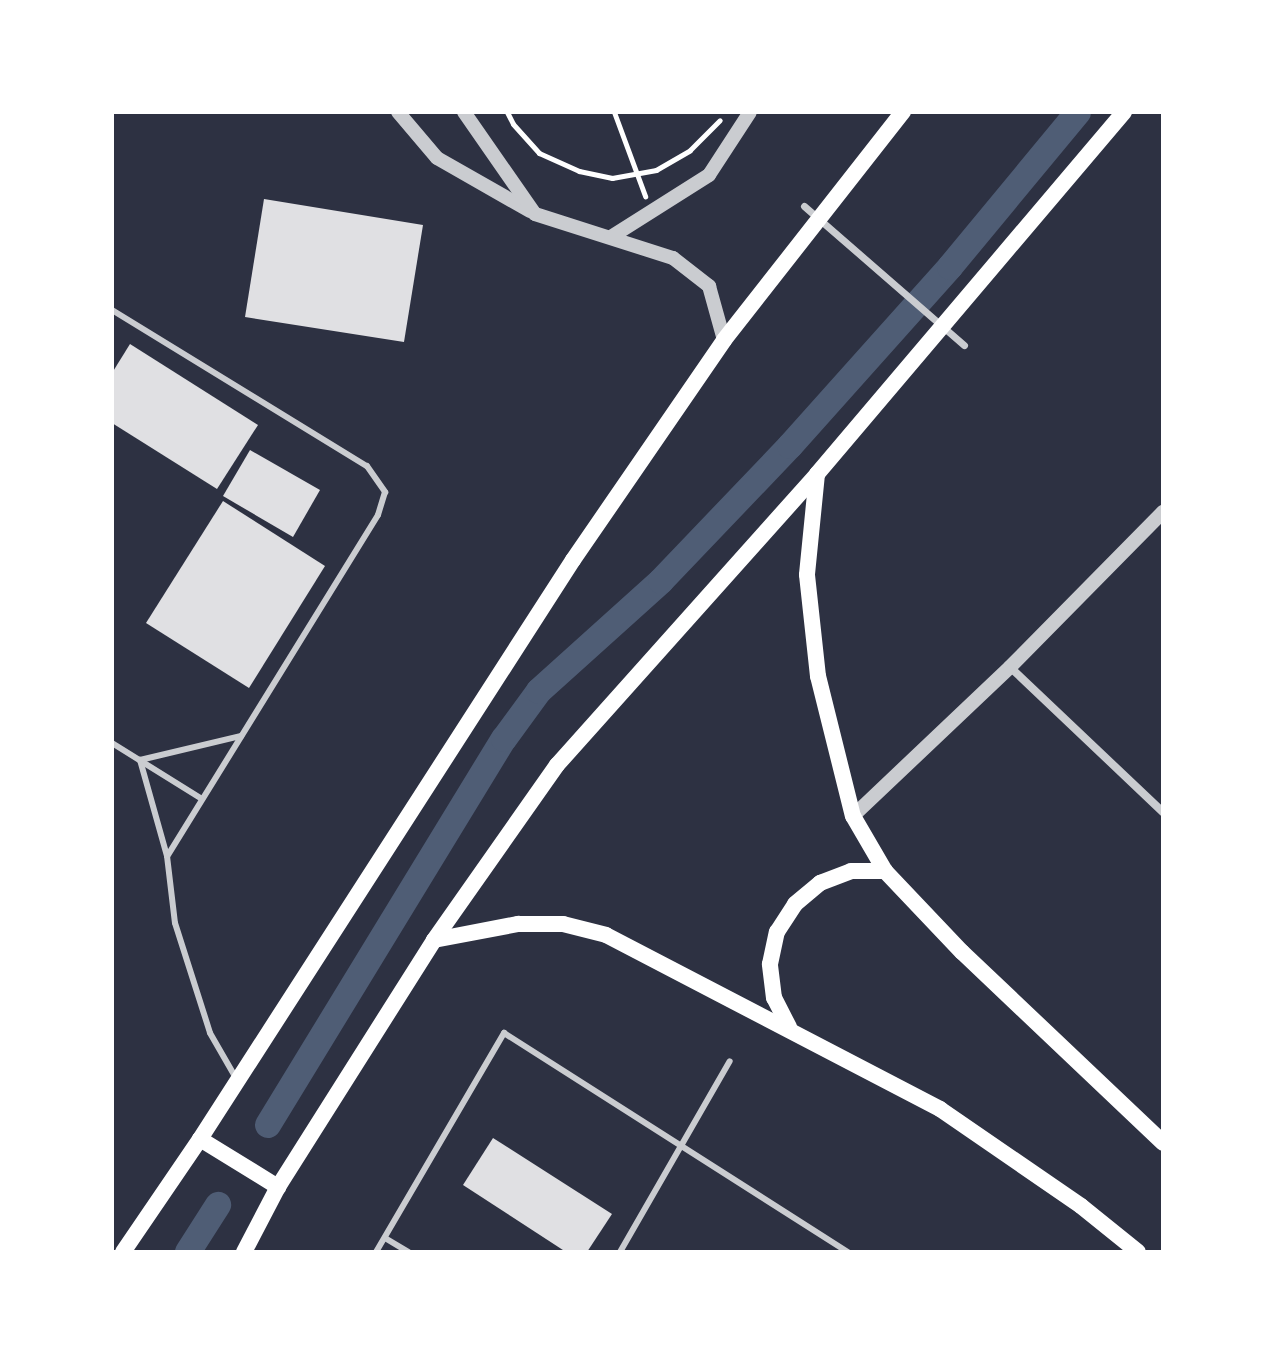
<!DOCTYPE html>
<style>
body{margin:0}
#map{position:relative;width:1275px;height:1364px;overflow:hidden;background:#2d3142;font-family:Merriweather,serif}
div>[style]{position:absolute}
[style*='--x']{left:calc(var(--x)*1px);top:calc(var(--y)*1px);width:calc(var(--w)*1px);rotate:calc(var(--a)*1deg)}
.canal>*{height:26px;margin:-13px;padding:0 13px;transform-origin:13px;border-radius:13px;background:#4f5d75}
.building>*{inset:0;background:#e0e0e3}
.path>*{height:5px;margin:-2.5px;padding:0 2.5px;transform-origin:2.5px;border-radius:2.5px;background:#fff}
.service>*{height:6px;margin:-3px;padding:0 3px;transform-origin:3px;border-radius:3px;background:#caccd0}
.pedestrian>*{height:7px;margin:-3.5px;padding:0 3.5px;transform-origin:3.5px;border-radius:3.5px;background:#caccd0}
.minor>*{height:8px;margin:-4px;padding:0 4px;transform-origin:4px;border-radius:4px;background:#caccd0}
.tertiary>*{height:14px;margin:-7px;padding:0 7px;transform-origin:7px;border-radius:7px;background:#caccd0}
.secondary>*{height:16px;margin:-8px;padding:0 8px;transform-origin:8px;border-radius:8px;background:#fff}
span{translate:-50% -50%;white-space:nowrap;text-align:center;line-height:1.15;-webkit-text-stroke:8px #fff;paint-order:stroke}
.frame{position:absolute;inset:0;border:114px solid #fff;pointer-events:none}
</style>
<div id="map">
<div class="canal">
<div style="--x:268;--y:1125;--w:452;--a:-58.6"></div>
<div style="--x:504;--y:739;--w:59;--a:-53.9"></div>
<div style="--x:539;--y:691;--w:164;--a:-42"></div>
<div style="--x:661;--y:581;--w:187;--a:-46.3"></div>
<div style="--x:790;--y:446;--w:240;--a:-48.2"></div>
<div style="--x:950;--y:267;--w:201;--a:-50.4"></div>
<div style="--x:188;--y:1252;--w:56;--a:-57.4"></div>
</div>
<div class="building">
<div style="clip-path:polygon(264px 199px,423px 225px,404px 342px,245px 317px)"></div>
<div style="clip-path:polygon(130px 344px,258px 425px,217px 489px,112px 423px,112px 373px)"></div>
<div style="clip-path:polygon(250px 450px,320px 490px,293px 537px,223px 496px)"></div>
<div style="clip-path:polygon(223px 501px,325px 566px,249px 688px,146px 623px)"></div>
<div style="clip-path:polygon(493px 1138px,612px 1214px,587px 1252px,566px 1252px,463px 1185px)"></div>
</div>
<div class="path">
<div style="--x:507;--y:112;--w:13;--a:63"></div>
<div style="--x:513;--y:124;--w:39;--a:48"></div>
<div style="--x:539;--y:153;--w:44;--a:24.2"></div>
<div style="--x:579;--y:171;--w:34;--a:12"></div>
<div style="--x:612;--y:178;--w:45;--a:-10.3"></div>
<div style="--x:656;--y:170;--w:39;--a:-30"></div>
<div style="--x:690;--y:150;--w:42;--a:-45"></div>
<div style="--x:614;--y:112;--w:90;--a:69.7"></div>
</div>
<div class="service">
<div style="--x:112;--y:310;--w:299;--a:31.5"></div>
<div style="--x:367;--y:466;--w:32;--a:55"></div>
<div style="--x:385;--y:492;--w:24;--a:107"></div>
<div style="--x:378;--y:515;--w:401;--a:121.7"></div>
<div style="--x:167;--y:856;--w:67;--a:83.2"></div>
<div style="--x:175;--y:923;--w:115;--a:72.3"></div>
<div style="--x:210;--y:1033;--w:54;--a:60.1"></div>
<div style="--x:112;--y:743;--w:106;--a:31.9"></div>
<div style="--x:167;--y:856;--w:100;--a:-105.7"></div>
<div style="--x:140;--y:760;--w:104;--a:-13.4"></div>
<div style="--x:385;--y:1238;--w:27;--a:31"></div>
<div style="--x:376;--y:1252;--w:254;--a:-59.7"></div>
<div style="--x:504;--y:1033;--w:408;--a:32.5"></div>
<div style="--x:620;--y:1252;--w:220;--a:-60.1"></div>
</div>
<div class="pedestrian">
<div style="--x:804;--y:206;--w:212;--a:41"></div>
</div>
<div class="minor">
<div style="--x:1010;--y:667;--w:211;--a:43.5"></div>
</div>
<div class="tertiary">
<div style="--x:398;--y:112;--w:60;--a:49.7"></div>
<div style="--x:437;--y:158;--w:107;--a:29.7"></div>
<div style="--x:464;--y:112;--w:124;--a:55.2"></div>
<div style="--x:535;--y:214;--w:145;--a:17.7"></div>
<div style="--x:673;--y:258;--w:46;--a:37.9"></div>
<div style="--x:709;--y:286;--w:56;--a:74.5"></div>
<div style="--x:611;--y:237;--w:116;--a:-32.3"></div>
<div style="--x:709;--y:175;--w:75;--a:-56.9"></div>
<div style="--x:853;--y:816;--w:216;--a:-43.5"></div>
<div style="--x:1010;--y:667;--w:218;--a:-45.4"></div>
</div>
<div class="secondary">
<div style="--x:817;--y:474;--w:101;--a:95.7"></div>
<div style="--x:807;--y:575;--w:102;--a:83.8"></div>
<div style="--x:818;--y:676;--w:144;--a:76"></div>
<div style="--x:853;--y:816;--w:64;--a:59.8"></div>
<div style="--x:885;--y:871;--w:112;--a:46.5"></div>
<div style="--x:962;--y:952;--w:277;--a:43.5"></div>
<div style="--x:434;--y:940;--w:86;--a:-10.8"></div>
<div style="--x:518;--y:924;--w:45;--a:0"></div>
<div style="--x:563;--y:924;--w:44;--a:14.3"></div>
<div style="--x:606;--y:935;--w:377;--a:27.5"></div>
<div style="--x:940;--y:1109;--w:171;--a:34.5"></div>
<div style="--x:1081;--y:1206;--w:73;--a:38.9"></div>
<div style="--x:789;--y:1027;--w:33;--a:-117"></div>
<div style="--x:774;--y:998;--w:34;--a:-97"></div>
<div style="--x:770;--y:964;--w:33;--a:-78"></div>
<div style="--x:777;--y:932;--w:33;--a:-57"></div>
<div style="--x:795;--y:904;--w:33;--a:-40"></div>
<div style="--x:820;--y:883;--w:33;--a:-21"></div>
<div style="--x:851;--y:871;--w:34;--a:0"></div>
<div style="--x:200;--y:1139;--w:92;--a:31.6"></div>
<div style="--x:123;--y:1252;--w:137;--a:-55.7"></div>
<div style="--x:200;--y:1139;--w:689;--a:-57.21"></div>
<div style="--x:573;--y:560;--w:267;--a:-55.5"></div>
<div style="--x:724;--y:340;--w:290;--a:-51.9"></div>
<div style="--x:244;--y:1252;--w:73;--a:-62.4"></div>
<div style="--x:278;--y:1187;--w:292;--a:-57.7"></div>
<div style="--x:434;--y:940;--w:214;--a:-54.9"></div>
<div style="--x:557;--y:765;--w:390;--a:-48.2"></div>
<div style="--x:817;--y:474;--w:475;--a:-49.7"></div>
</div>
<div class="frame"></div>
</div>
